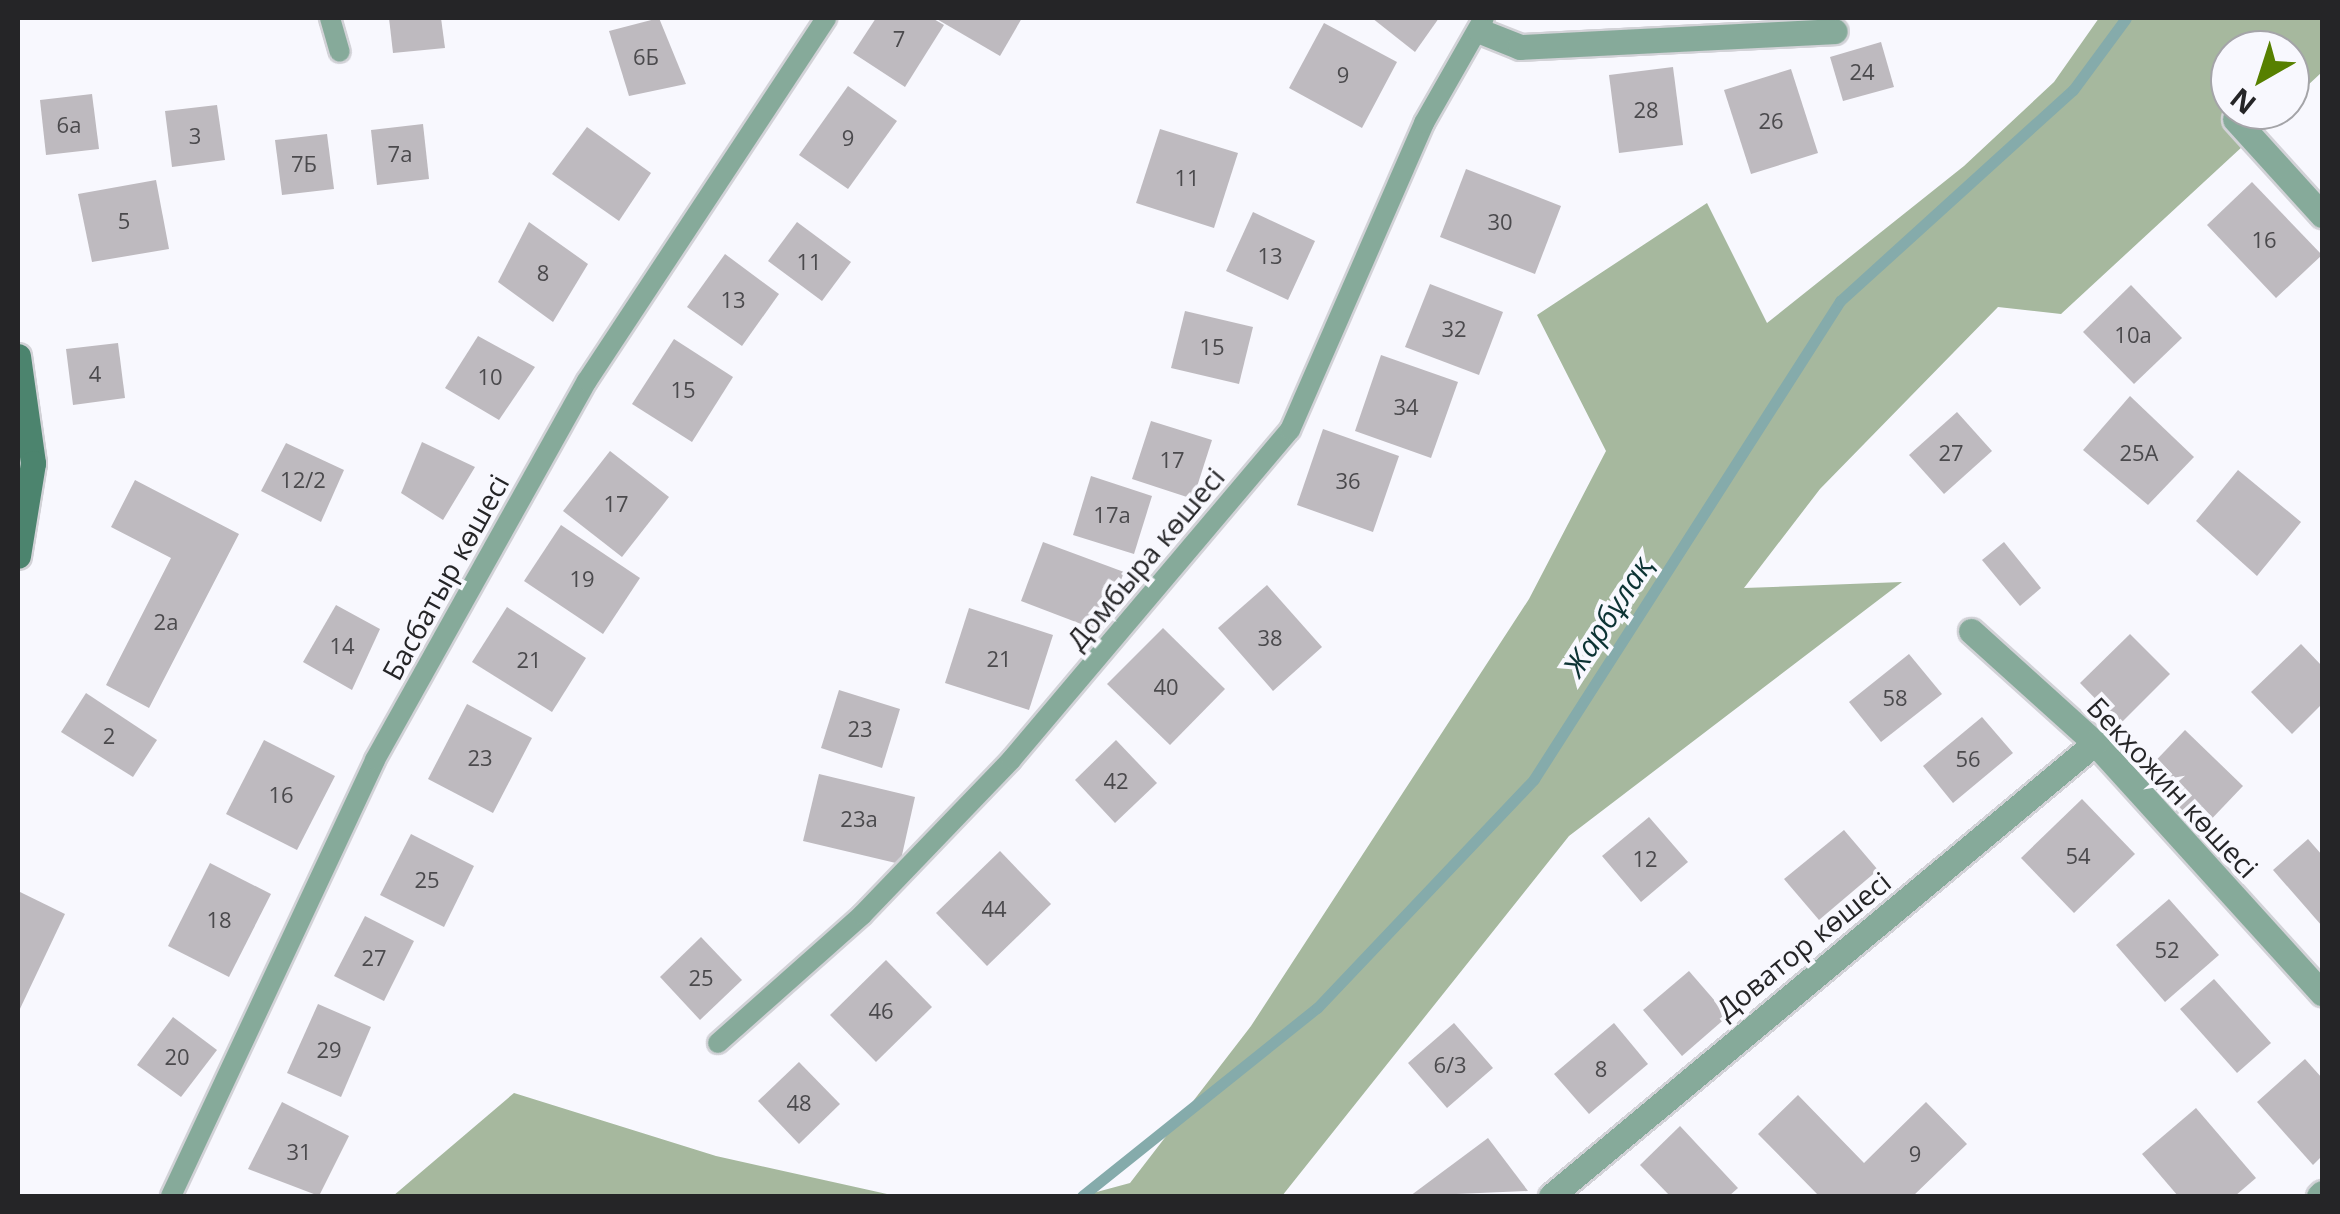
<!DOCTYPE html>
<meta charset="utf-8">
<style>
body{margin:0}
#map{position:relative;width:2340px;height:1214px;overflow:hidden;background:#f8f8fe;font-family:"Open Sans",sans-serif}
div>[style]{position:absolute}
[style*='--x']{left:calc(var(--x)*1px);top:calc(var(--y)*1px);width:calc(var(--w)*1px);rotate:calc(var(--a)*1deg)}
.forest>*{inset:0;background:#a6b89e}
.stream>*{height:11px;margin:-5.5px;padding:0 5.5px;transform-origin:5.5px;border-radius:5.5px;background:#85abab}
.building>*{inset:0;background:#bebabf}
.roads{filter:drop-shadow(2px 0 #d2d2d7) drop-shadow(-2px 0 #d2d2d7) drop-shadow(0 2px #d2d2d7) drop-shadow(0 -2px #d2d2d7)}
.lane>*{height:20px;margin:-10px;padding:0 10px;transform-origin:10px;border-radius:10px;background:#86aa9a}
.street>*{height:25px;margin:-12.5px;padding:0 12.5px;transform-origin:12.5px;border-radius:12.5px;background:#86aa9a}
.secondary>*{height:25px;margin:-12.5px;padding:0 12.5px;transform-origin:12.5px;border-radius:12.5px;background:#4c846e}
span{translate:-50% -50%;white-space:nowrap;text-align:center;line-height:1.15;-webkit-text-stroke:8px #f8f8fe;paint-order:stroke}
.number-label{font-size:22px;color:#4b4a4d}
.number-label span{-webkit-text-stroke-width:0}
.street-label{font-size:28px;color:#252527}
.water-label{font-size:30px;color:#0c3334;font-style:italic}
.frame{position:absolute;inset:0;border:20px solid #252527;pointer-events:none}
.north{position:absolute;left:2210px;top:30px;width:100px;height:100px;box-sizing:border-box;background:#f8f8fe;border:2px solid #a4a4a8;border-radius:50%;rotate:219deg;font-size:28px;font-weight:700;line-height:40px;text-align:center;color:#252527}
.north::after{content:'';display:block;margin:auto;width:35px;height:45px;background:#578000;clip-path:polygon(50% 0,100% 100%,50% 72%,0 100%)}
</style>
<div id="map">
<div class="forest">
<div style="clip-path:polygon(2099px 18px,2322px 18px,2322px 72px,2290px 102px,2290px 50px,2230px 50px,2230px 110px,2282px 110px,2061px 314px,1998px 307px,1820px 489px,1744px 588px,1902px 582px,1569px 836px,1282px 1196px,1082px 1196px,1130px 1183px,1251px 1026px,1529px 599px,1606px 451px,1537px 315px,1707px 203px,1767px 323px,1964px 166px,2054px 82px)"></div>
<div style="clip-path:polygon(514px 1093px,716px 1156px,896px 1196px,393px 1196px)"></div>
</div>
<div class="stream">
<div style="--x:1082;--y:1196;--w:301;--a:-38.7"></div>
<div style="--x:1317;--y:1008;--w:315;--a:-46.5"></div>
<div style="--x:1534;--y:779;--w:568;--a:-57.37"></div>
<div style="--x:1840;--y:301;--w:314;--a:-42.2"></div>
<div style="--x:2073;--y:90;--w:89;--a:-53.6"></div>
</div>
<div class="building">
<div style="clip-path:polygon(389px 18px,441px 18px,445px 48px,393px 53px)"></div>
<div style="clip-path:polygon(659px 18px,686px 84px,629px 96px,609px 31px)"></div>
<div style="clip-path:polygon(876px 18px,932px 18px,944px 25px,905px 87px,853px 53px)"></div>
<div style="clip-path:polygon(935px 18px,1022px 18px,1000px 56px)"></div>
<div style="clip-path:polygon(1372px 18px,1439px 18px,1415px 52px)"></div>
<div style="clip-path:polygon(1324px 23px,1397px 62px,1362px 128px,1289px 88px)"></div>
<div style="clip-path:polygon(1881px 42px,1894px 87px,1843px 101px,1830px 57px)"></div>
<div style="clip-path:polygon(1673px 67px,1683px 145px,1619px 153px,1609px 75px)"></div>
<div style="clip-path:polygon(1791px 69px,1818px 153px,1751px 174px,1724px 90px)"></div>
<div style="clip-path:polygon(848px 86px,897px 121px,848px 189px,799px 155px)"></div>
<div style="clip-path:polygon(92px 94px,99px 149px,46px 155px,40px 100px)"></div>
<div style="clip-path:polygon(217px 105px,225px 160px,172px 167px,165px 111px)"></div>
<div style="clip-path:polygon(423px 124px,429px 179px,377px 185px,371px 130px)"></div>
<div style="clip-path:polygon(587px 127px,651px 173px,619px 221px,552px 174px)"></div>
<div style="clip-path:polygon(1160px 129px,1238px 153px,1214px 228px,1136px 203px)"></div>
<div style="clip-path:polygon(327px 134px,334px 189px,282px 195px,275px 140px)"></div>
<div style="clip-path:polygon(1466px 169px,1561px 206px,1535px 274px,1440px 237px)"></div>
<div style="clip-path:polygon(156px 180px,169px 249px,92px 262px,78px 194px)"></div>
<div style="clip-path:polygon(2252px 182px,2322px 255px,2276px 298px,2207px 225px)"></div>
<div style="clip-path:polygon(1253px 212px,1315px 241px,1288px 300px,1226px 271px)"></div>
<div style="clip-path:polygon(529px 222px,588px 264px,553px 322px,498px 282px)"></div>
<div style="clip-path:polygon(797px 222px,851px 262px,822px 301px,768px 261px)"></div>
<div style="clip-path:polygon(725px 254px,779px 294px,742px 346px,687px 307px)"></div>
<div style="clip-path:polygon(1430px 284px,1503px 312px,1479px 375px,1405px 347px)"></div>
<div style="clip-path:polygon(2131px 285px,2182px 338px,2134px 384px,2083px 332px)"></div>
<div style="clip-path:polygon(1185px 311px,1253px 327px,1239px 384px,1171px 368px)"></div>
<div style="clip-path:polygon(478px 336px,535px 367px,499px 420px,445px 388px)"></div>
<div style="clip-path:polygon(674px 339px,733px 377px,692px 442px,632px 404px)"></div>
<div style="clip-path:polygon(118px 343px,125px 398px,73px 405px,66px 349px)"></div>
<div style="clip-path:polygon(1381px 355px,1458px 382px,1431px 458px,1355px 431px)"></div>
<div style="clip-path:polygon(2130px 396px,2194px 457px,2148px 505px,2083px 450px)"></div>
<div style="clip-path:polygon(1957px 412px,1992px 451px,1944px 494px,1909px 455px)"></div>
<div style="clip-path:polygon(1151px 421px,1212px 440px,1193px 499px,1132px 479px)"></div>
<div style="clip-path:polygon(1323px 429px,1399px 456px,1373px 532px,1297px 505px)"></div>
<div style="clip-path:polygon(422px 442px,475px 467px,443px 520px,401px 493px)"></div>
<div style="clip-path:polygon(286px 443px,344px 470px,321px 522px,261px 491px)"></div>
<div style="clip-path:polygon(610px 451px,669px 497px,622px 557px,563px 511px)"></div>
<div style="clip-path:polygon(2238px 470px,2301px 522px,2257px 576px,2196px 521px)"></div>
<div style="clip-path:polygon(1091px 476px,1152px 496px,1134px 554px,1073px 535px)"></div>
<div style="clip-path:polygon(135px 480px,239px 534px,149px 708px,106px 685px,171px 558px,111px 527px)"></div>
<div style="clip-path:polygon(561px 525px,640px 578px,603px 634px,524px 581px)"></div>
<div style="clip-path:polygon(1043px 542px,1124px 572px,1102px 632px,1021px 601px)"></div>
<div style="clip-path:polygon(2004px 542px,2041px 588px,2020px 606px,1982px 560px)"></div>
<div style="clip-path:polygon(1267px 585px,1322px 647px,1273px 691px,1218px 628px)"></div>
<div style="clip-path:polygon(336px 605px,380px 629px,352px 690px,303px 662px)"></div>
<div style="clip-path:polygon(507px 607px,586px 658px,552px 712px,472px 662px)"></div>
<div style="clip-path:polygon(969px 608px,1053px 635px,1029px 710px,945px 683px)"></div>
<div style="clip-path:polygon(1163px 628px,1225px 689px,1170px 745px,1107px 684px)"></div>
<div style="clip-path:polygon(2130px 634px,2170px 674px,2120px 724px,2080px 683px)"></div>
<div style="clip-path:polygon(2301px 644px,2322px 666px,2322px 704px,2292px 734px,2251px 692px)"></div>
<div style="clip-path:polygon(1909px 654px,1942px 694px,1881px 742px,1849px 702px)"></div>
<div style="clip-path:polygon(839px 690px,900px 709px,882px 768px,821px 748px)"></div>
<div style="clip-path:polygon(86px 693px,157px 740px,133px 777px,61px 732px)"></div>
<div style="clip-path:polygon(467px 704px,532px 738px,493px 813px,428px 779px)"></div>
<div style="clip-path:polygon(1982px 717px,2013px 753px,1953px 803px,1923px 766px)"></div>
<div style="clip-path:polygon(2185px 730px,2243px 786px,2202px 829px,2144px 773px)"></div>
<div style="clip-path:polygon(264px 740px,335px 776px,297px 850px,226px 814px)"></div>
<div style="clip-path:polygon(1116px 740px,1157px 783px,1115px 823px,1075px 780px)"></div>
<div style="clip-path:polygon(819px 774px,915px 797px,900px 864px,803px 841px)"></div>
<div style="clip-path:polygon(2082px 799px,2135px 854px,2074px 913px,2021px 858px)"></div>
<div style="clip-path:polygon(1649px 817px,1688px 862px,1641px 902px,1602px 856px)"></div>
<div style="clip-path:polygon(1844px 830px,1878px 870px,1819px 920px,1784px 879px)"></div>
<div style="clip-path:polygon(411px 834px,474px 866px,444px 927px,380px 895px)"></div>
<div style="clip-path:polygon(2308px 839px,2322px 855px,2322px 926px,2273px 870px)"></div>
<div style="clip-path:polygon(1000px 851px,1051px 904px,987px 966px,936px 913px)"></div>
<div style="clip-path:polygon(210px 863px,271px 894px,229px 977px,168px 946px)"></div>
<div style="clip-path:polygon(18px 891px,65px 914px,18px 1013px)"></div>
<div style="clip-path:polygon(2169px 899px,2219px 955px,2165px 1002px,2116px 945px)"></div>
<div style="clip-path:polygon(365px 916px,414px 941px,384px 1001px,334px 976px)"></div>
<div style="clip-path:polygon(701px 937px,742px 980px,700px 1020px,660px 977px)"></div>
<div style="clip-path:polygon(886px 960px,932px 1007px,876px 1062px,830px 1015px)"></div>
<div style="clip-path:polygon(1689px 971px,1728px 1016px,1682px 1056px,1643px 1010px)"></div>
<div style="clip-path:polygon(2214px 979px,2271px 1043px,2237px 1073px,2180px 1009px)"></div>
<div style="clip-path:polygon(318px 1004px,371px 1027px,341px 1097px,287px 1073px)"></div>
<div style="clip-path:polygon(173px 1017px,217px 1050px,181px 1097px,137px 1065px)"></div>
<div style="clip-path:polygon(1454px 1023px,1493px 1068px,1447px 1108px,1408px 1063px)"></div>
<div style="clip-path:polygon(1614px 1023px,1648px 1064px,1589px 1114px,1554px 1074px)"></div>
<div style="clip-path:polygon(2305px 1059px,2322px 1078px,2322px 1156px,2313px 1165px,2257px 1102px)"></div>
<div style="clip-path:polygon(799px 1062px,840px 1104px,799px 1144px,758px 1101px)"></div>
<div style="clip-path:polygon(1798px 1095px,1864px 1163px,1926px 1102px,1967px 1144px,1913px 1196px,1819px 1196px,1758px 1134px)"></div>
<div style="clip-path:polygon(282px 1102px,349px 1136px,319px 1196px,248px 1169px)"></div>
<div style="clip-path:polygon(2196px 1108px,2256px 1178px,2235px 1196px,2178px 1196px,2142px 1154px)"></div>
<div style="clip-path:polygon(1680px 1126px,1738px 1188px,1729px 1196px,1670px 1196px,1640px 1165px)"></div>
<div style="clip-path:polygon(1488px 1138px,1528px 1191px,1410px 1196px)"></div>
</div>
<div class="roads">
<div class="lane">
<div style="--x:330;--y:18;--w:35;--a:74"></div>
<div style="--x:718;--y:1043;--w:193;--a:-41.6"></div>
<div style="--x:862;--y:915;--w:215;--a:-46.1"></div>
<div style="--x:1011;--y:760;--w:432;--a:-49.8"></div>
<div style="--x:1290;--y:430;--w:335;--a:-66.4"></div>
<div style="--x:1424;--y:123;--w:121;--a:-60.3"></div>
<div style="--x:171;--y:1196;--w:481;--a:-64.9"></div>
<div style="--x:375;--y:760;--w:434;--a:-60.8"></div>
<div style="--x:587;--y:381;--w:435;--a:-56.6"></div>
</div>
<div class="street">
<div style="--x:1480;--y:31;--w:43;--a:21.8"></div>
<div style="--x:1520;--y:47;--w:315;--a:-2.9"></div>
<div style="--x:2235;--y:119;--w:130;--a:47.8"></div>
<div style="--x:1971;--y:631;--w:167;--a:42.1"></div>
<div style="--x:2095;--y:743;--w:338;--a:47.8"></div>
<div style="--x:1551;--y:1196;--w:708;--a:-39.78"></div>
<div style="--x:2319;--y:1196;--w:4;--a:-45"></div>
</div>
<div class="secondary">
<div style="--x:18;--y:356;--w:108;--a:82"></div>
<div style="--x:33;--y:463;--w:94;--a:99.2"></div>
</div>
</div>
<div class="number-label">
<span style="left:899px;top:39px">7</span>
<span style="left:646px;top:57px">6Б</span>
<span style="left:1862px;top:72px">24</span>
<span style="left:1343px;top:75px">9</span>
<span style="left:1646px;top:110px">28</span>
<span style="left:1771px;top:121px">26</span>
<span style="left:69px;top:125px">6а</span>
<span style="left:195px;top:136px">3</span>
<span style="left:848px;top:138px">9</span>
<span style="left:400px;top:154px">7а</span>
<span style="left:304px;top:164px">7Б</span>
<span style="left:1187px;top:178px">11</span>
<span style="left:124px;top:221px">5</span>
<span style="left:1500px;top:222px">30</span>
<span style="left:2264px;top:240px">16</span>
<span style="left:1270px;top:256px">13</span>
<span style="left:809px;top:262px">11</span>
<span style="left:543px;top:273px">8</span>
<span style="left:733px;top:300px">13</span>
<span style="left:1454px;top:329px">32</span>
<span style="left:2133px;top:335px">10а</span>
<span style="left:1212px;top:347px">15</span>
<span style="left:95px;top:374px">4</span>
<span style="left:490px;top:377px">10</span>
<span style="left:683px;top:390px">15</span>
<span style="left:1406px;top:407px">34</span>
<span style="left:1951px;top:453px">27</span>
<span style="left:2139px;top:453px">25А</span>
<span style="left:1172px;top:460px">17</span>
<span style="left:303px;top:480px">12/2</span>
<span style="left:1348px;top:481px">36</span>
<span style="left:616px;top:504px">17</span>
<span style="left:1112px;top:515px">17а</span>
<span style="left:582px;top:579px">19</span>
<span style="left:166px;top:622px">2а</span>
<span style="left:1270px;top:638px">38</span>
<span style="left:342px;top:646px">14</span>
<span style="left:999px;top:659px">21</span>
<span style="left:529px;top:660px">21</span>
<span style="left:1166px;top:687px">40</span>
<span style="left:1895px;top:698px">58</span>
<span style="left:860px;top:729px">23</span>
<span style="left:109px;top:736px">2</span>
<span style="left:480px;top:758px">23</span>
<span style="left:1968px;top:759px">56</span>
<span style="left:1116px;top:781px">42</span>
<span style="left:281px;top:795px">16</span>
<span style="left:859px;top:819px">23а</span>
<span style="left:2078px;top:856px">54</span>
<span style="left:1645px;top:859px">12</span>
<span style="left:427px;top:880px">25</span>
<span style="left:994px;top:909px">44</span>
<span style="left:219px;top:920px">18</span>
<span style="left:2167px;top:950px">52</span>
<span style="left:374px;top:958px">27</span>
<span style="left:701px;top:978px">25</span>
<span style="left:881px;top:1011px">46</span>
<span style="left:329px;top:1050px">29</span>
<span style="left:177px;top:1057px">20</span>
<span style="left:1450px;top:1065px">6/3</span>
<span style="left:1601px;top:1069px">8</span>
<span style="left:799px;top:1103px">48</span>
<span style="left:299px;top:1152px">31</span>
<span style="left:1915px;top:1154px">9</span>
</div>
<div class="street-label">
<span style="left:1145px;top:558px;rotate:-50deg">Домбыра көшесі</span>
<span style="left:445px;top:577px;rotate:-61deg">Басбатыр көшесі</span>
<span style="left:2173px;top:787px;rotate:47deg">Бекхожин көшесі</span>
<span style="left:1803px;top:945px;rotate:-39deg">Доватор көшесі</span>
</div>
<div class="water-label">
<span style="left:1608px;top:616px;rotate:-57deg">Жарбұлақ</span>
</div>
<div class="frame"></div>
<div class="north">N</div>
</div>
